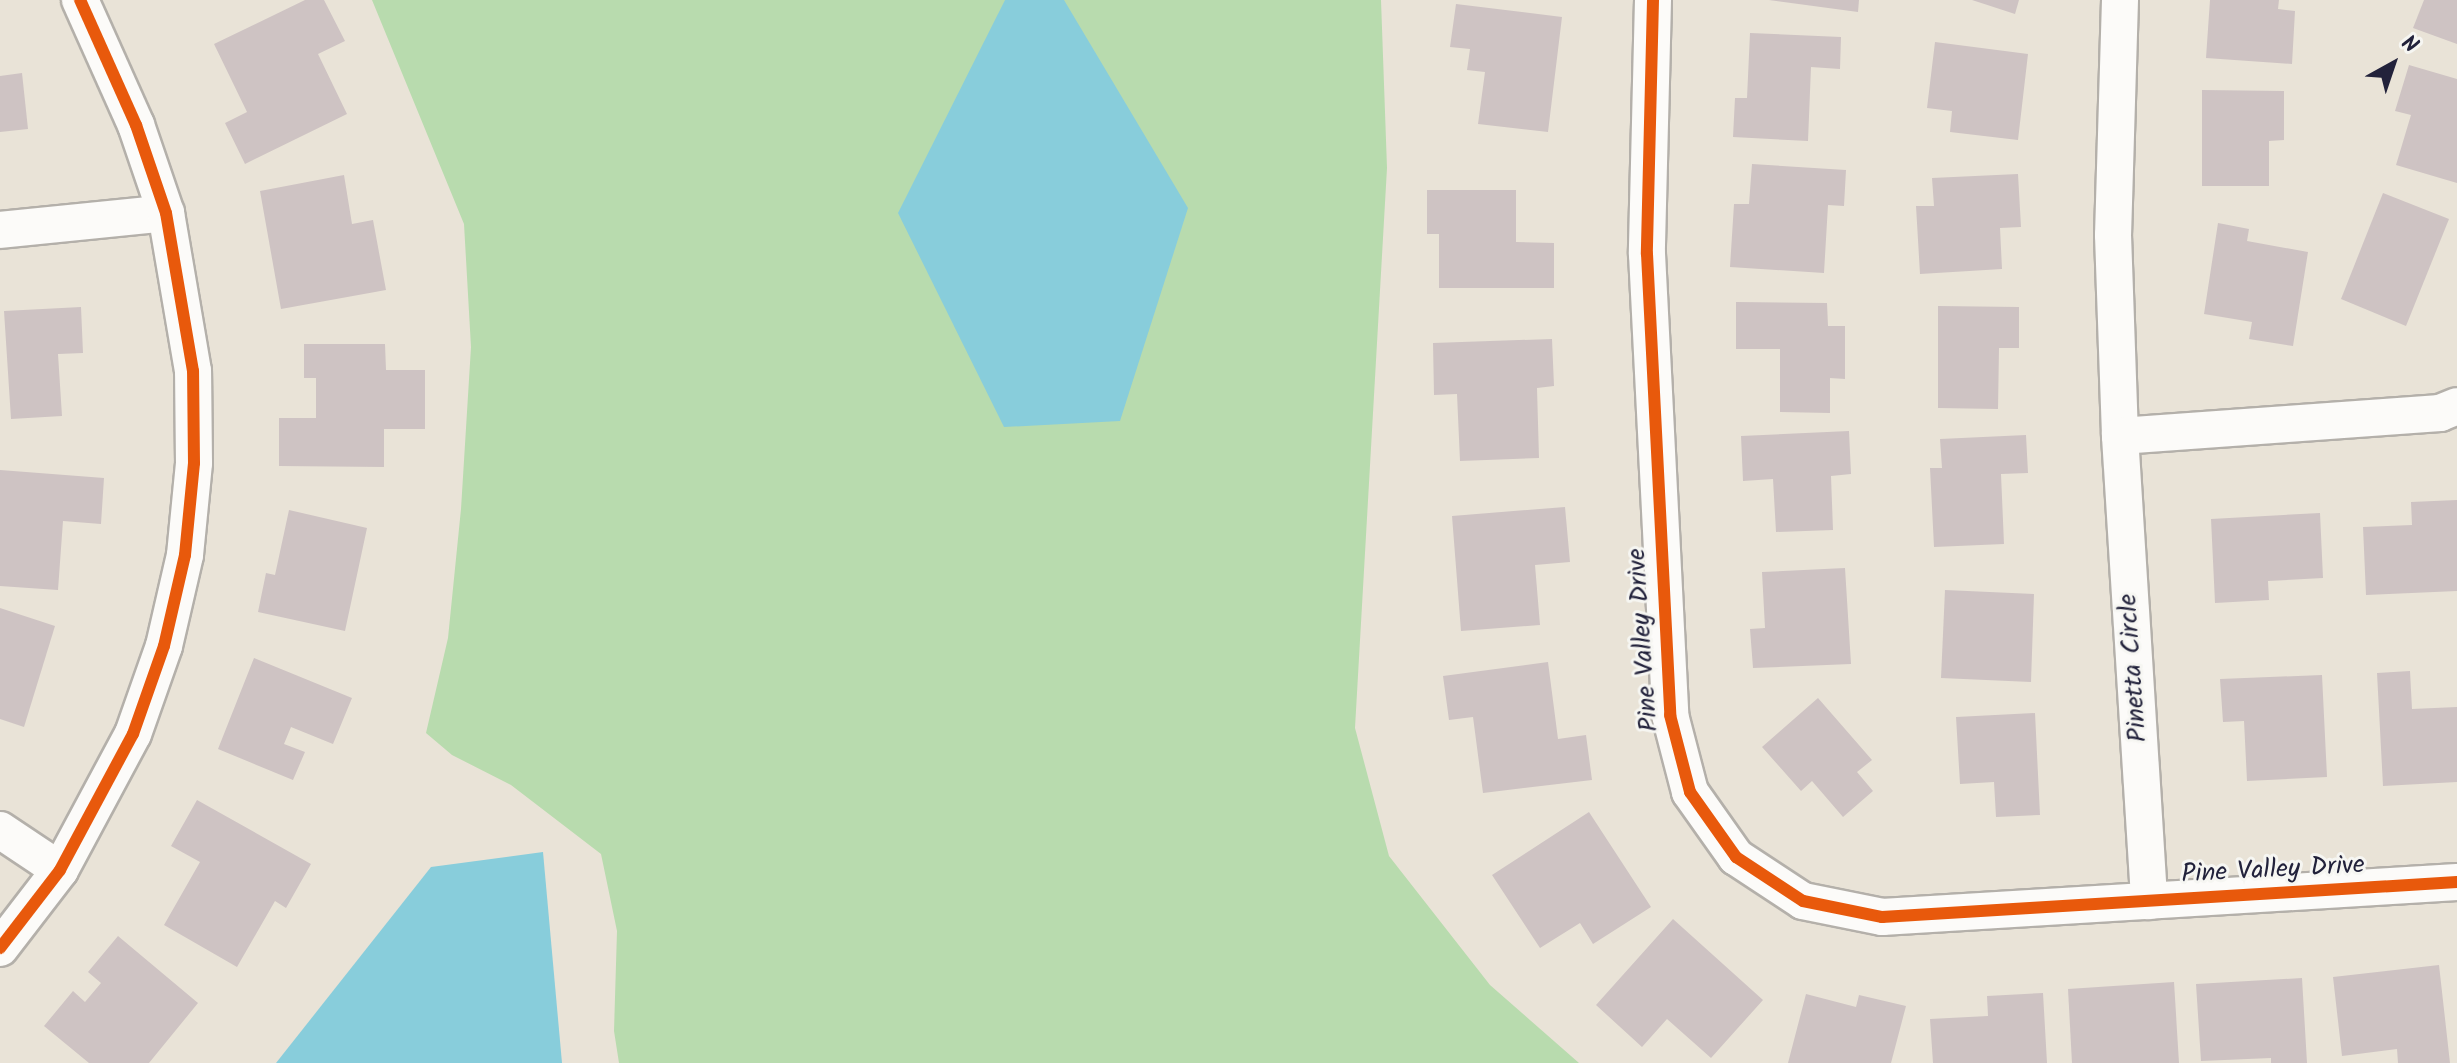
<!DOCTYPE html>
<style>
body{margin:0}
#map{position:relative;width:2457px;height:1063px;overflow:hidden;background:#e9e3d7;font-family:Kalam,sans-serif}
div>[style]{position:absolute}
[style*='--x']{left:calc(var(--x)*1px);top:calc(var(--y)*1px);width:calc(var(--w)*1px);rotate:calc(var(--a)*1deg)}
.green>*{inset:0;background:#b8dbae}
.water>*{inset:0;background:#88cddb}
.building>*{inset:0;background:#cec3c3}
.roads{filter:drop-shadow(2px 0 #b4b0aa) drop-shadow(-2px 0 #b4b0aa) drop-shadow(0 2px #b4b0aa) drop-shadow(0 -2px #b4b0aa)}
.street>*{height:36px;margin:-18px;padding:0 18px;transform-origin:18px;border-radius:18px;background:#fcfbf9}
.cycleway>*{height:12px;margin:-6px;padding:0 6px;transform-origin:6px;border-radius:6px;background:#e8590c}
span{translate:-50% -50%;white-space:nowrap;text-align:center;line-height:1.15;-webkit-text-stroke:6px #f6f6f2;paint-order:stroke}
.street-label{font-size:26px;color:#22223b}
.north{position:absolute;left:2353px;top:24px;width:80px;height:80px;-webkit-text-stroke:6px #f6f6f2;paint-order:stroke;rotate:40deg;font-size:22px;font-weight:700;line-height:32px;text-align:center;color:#22223b}
.north::after{content:'';display:block;margin:auto;width:28px;height:36px;background:#22223b;clip-path:polygon(50% 0,100% 100%,50% 72%,0 100%)}
</style>
<div id="map">
<div class="green">
<div style="clip-path:polygon(372px 0,1381px 0,1387px 168px,1355px 728px,1389px 856px,1490px 985px,1579px 1063px,619px 1063px,614px 1031px,617px 931px,601px 854px,511px 785px,452px 755px,426px 733px,448px 638px,461px 509px,471px 347px,464px 224px)"></div>
</div>
<div class="water">
<div style="clip-path:polygon(1005px 0,1064px 0,1188px 208px,1120px 421px,1004px 427px,898px 213px)"></div>
<div style="clip-path:polygon(543px 852px,562px 1063px,276px 1063px,431px 867px)"></div>
</div>
<div class="building">
<div style="clip-path:polygon(305px 0,324px 0,345px 41px,318px 54px,347px 114px,245px 164px,225px 123px,247px 112px,214px 44px)"></div>
<div style="clip-path:polygon(1769px 0,1859px 0,1858px 12px)"></div>
<div style="clip-path:polygon(1972px 0,2019px 0,2015px 14px)"></div>
<div style="clip-path:polygon(2210px 0,2279px 0,2278px 9px,2295px 11px,2292px 64px,2206px 58px)"></div>
<div style="clip-path:polygon(2424px 0,2457px 0,2457px 44px,2413px 28px)"></div>
<div style="clip-path:polygon(1456px 4px,1562px 17px,1548px 132px,1478px 124px,1485px 72px,1467px 70px,1470px 49px,1450px 47px)"></div>
<div style="clip-path:polygon(1750px 33px,1841px 37px,1840px 69px,1811px 67px,1808px 141px,1733px 137px,1735px 98px,1747px 98px)"></div>
<div style="clip-path:polygon(1935px 42px,2028px 54px,2018px 140px,1950px 132px,1952px 111px,1927px 108px)"></div>
<div style="clip-path:polygon(2409px 65px,2457px 79px,2457px 183px,2396px 165px,2411px 115px,2395px 111px)"></div>
<div style="clip-path:polygon(22px 73px,28px 129px,0 132px,0 76px)"></div>
<div style="clip-path:polygon(2202px 90px,2284px 91px,2284px 140px,2269px 141px,2269px 186px,2202px 186px)"></div>
<div style="clip-path:polygon(1752px 164px,1846px 170px,1844px 206px,1828px 205px,1824px 273px,1730px 267px,1734px 204px,1749px 204px)"></div>
<div style="clip-path:polygon(2018px 174px,2021px 227px,2000px 228px,2002px 269px,1920px 274px,1916px 206px,1934px 206px,1932px 178px)"></div>
<div style="clip-path:polygon(344px 175px,352px 224px,373px 220px,386px 290px,281px 309px,260px 191px)"></div>
<div style="clip-path:polygon(1427px 190px,1516px 190px,1516px 242px,1554px 243px,1554px 288px,1439px 288px,1439px 234px,1427px 234px)"></div>
<div style="clip-path:polygon(2383px 193px,2449px 219px,2406px 326px,2341px 299px)"></div>
<div style="clip-path:polygon(2218px 223px,2249px 229px,2247px 241px,2308px 252px,2293px 346px,2249px 339px,2252px 322px,2204px 314px)"></div>
<div style="clip-path:polygon(1736px 302px,1827px 303px,1828px 326px,1845px 326px,1845px 379px,1830px 378px,1830px 413px,1780px 412px,1780px 349px,1736px 349px)"></div>
<div style="clip-path:polygon(1938px 306px,2019px 307px,2019px 348px,1999px 348px,1998px 409px,1938px 408px)"></div>
<div style="clip-path:polygon(81px 307px,83px 353px,58px 354px,62px 416px,11px 419px,4px 311px)"></div>
<div style="clip-path:polygon(1552px 339px,1554px 386px,1537px 388px,1539px 458px,1460px 461px,1457px 394px,1434px 395px,1433px 343px)"></div>
<div style="clip-path:polygon(304px 344px,385px 344px,386px 370px,425px 370px,425px 429px,384px 429px,384px 467px,279px 466px,279px 418px,316px 418px,316px 378px,304px 378px)"></div>
<div style="clip-path:polygon(1849px 431px,1851px 474px,1831px 476px,1833px 530px,1776px 532px,1773px 479px,1743px 481px,1741px 436px)"></div>
<div style="clip-path:polygon(2026px 435px,2028px 473px,2001px 474px,2004px 544px,1934px 547px,1930px 468px,1942px 468px,1940px 439px)"></div>
<div style="clip-path:polygon(0 470px,104px 478px,101px 524px,63px 521px,58px 590px,0 586px)"></div>
<div style="clip-path:polygon(2457px 500px,2457px 591px,2366px 595px,2363px 527px,2412px 525px,2411px 502px)"></div>
<div style="clip-path:polygon(1565px 507px,1570px 562px,1535px 565px,1540px 625px,1461px 631px,1452px 516px)"></div>
<div style="clip-path:polygon(289px 510px,367px 528px,345px 631px,258px 612px,266px 573px,275px 575px)"></div>
<div style="clip-path:polygon(2320px 513px,2323px 578px,2268px 581px,2269px 600px,2215px 603px,2211px 519px)"></div>
<div style="clip-path:polygon(1845px 568px,1851px 664px,1753px 668px,1750px 629px,1765px 628px,1762px 572px)"></div>
<div style="clip-path:polygon(1945px 590px,2034px 594px,2031px 682px,1941px 678px)"></div>
<div style="clip-path:polygon(0 608px,55px 626px,24px 727px,0 719px)"></div>
<div style="clip-path:polygon(254px 658px,352px 698px,333px 744px,291px 727px,284px 744px,305px 752px,293px 780px,218px 749px)"></div>
<div style="clip-path:polygon(1548px 662px,1558px 739px,1586px 735px,1592px 780px,1483px 793px,1473px 717px,1449px 720px,1443px 676px)"></div>
<div style="clip-path:polygon(2410px 671px,2412px 709px,2457px 707px,2457px 782px,2383px 786px,2377px 673px)"></div>
<div style="clip-path:polygon(2322px 675px,2327px 777px,2247px 781px,2244px 721px,2223px 722px,2220px 679px)"></div>
<div style="clip-path:polygon(1818px 698px,1872px 760px,1857px 772px,1873px 791px,1843px 817px,1812px 781px,1801px 791px,1762px 747px)"></div>
<div style="clip-path:polygon(2035px 713px,2040px 815px,1996px 817px,1994px 782px,1960px 784px,1956px 717px)"></div>
<div style="clip-path:polygon(197px 800px,311px 864px,286px 908px,275px 901px,237px 967px,164px 925px,200px 862px,171px 846px)"></div>
<div style="clip-path:polygon(1589px 812px,1651px 907px,1593px 944px,1580px 923px,1540px 948px,1492px 875px)"></div>
<div style="clip-path:polygon(1673px 919px,1763px 1000px,1711px 1058px,1667px 1019px,1642px 1047px,1596px 1005px)"></div>
<div style="clip-path:polygon(118px 936px,198px 1003px,149px 1063px,89px 1063px,44px 1026px,73px 991px,85px 1002px,101px 983px,88px 972px)"></div>
<div style="clip-path:polygon(2439px 965px,2450px 1063px,2398px 1063px,2397px 1049px,2342px 1056px,2333px 977px)"></div>
<div style="clip-path:polygon(2302px 978px,2307px 1063px,2271px 1063px,2271px 1058px,2201px 1061px,2196px 984px)"></div>
<div style="clip-path:polygon(2174px 982px,2179px 1063px,2072px 1063px,2068px 989px)"></div>
<div style="clip-path:polygon(2043px 993px,2047px 1063px,1933px 1063px,1930px 1019px,1988px 1016px,1987px 996px)"></div>
<div style="clip-path:polygon(1806px 994px,1856px 1007px,1859px 995px,1906px 1006px,1891px 1063px,1788px 1063px)"></div>
</div>
<div class="roads">
<div class="street">
<div style="--x:1653;--y:0;--w:254;--a:91.4"></div>
<div style="--x:1647;--y:254;--w:462;--a:87.1"></div>
<div style="--x:1670;--y:715;--w:80;--a:75.4"></div>
<div style="--x:1690;--y:792;--w:80;--a:54.7"></div>
<div style="--x:1736;--y:857;--w:80;--a:33.3"></div>
<div style="--x:1803;--y:901;--w:81;--a:11.4"></div>
<div style="--x:1882;--y:917;--w:576;--a:-3.48"></div>
<div style="--x:2120;--y:0;--w:235;--a:91.7"></div>
<div style="--x:2113;--y:235;--w:201;--a:88"></div>
<div style="--x:2120;--y:436;--w:466;--a:86.4"></div>
<div style="--x:0;--y:230;--w:167;--a:-5.8"></div>
<div style="--x:2120;--y:436;--w:321;--a:-4.1"></div>
<div style="--x:2440;--y:413;--w:18;--a:-22"></div>
<div style="--x:0;--y:830;--w:72;--a:33.7"></div>
<div style="--x:0;--y:948;--w:98;--a:-52.4"></div>
<div style="--x:60;--y:870;--w:154;--a:-61.8"></div>
<div style="--x:133;--y:734;--w:93;--a:-70.6"></div>
<div style="--x:164;--y:646;--w:93;--a:-77"></div>
<div style="--x:185;--y:555;--w:92;--a:-84.4"></div>
<div style="--x:194;--y:463;--w:92;--a:-90.6"></div>
<div style="--x:193;--y:371;--w:160;--a:-99.7"></div>
<div style="--x:166;--y:213;--w:93;--a:-108.8"></div>
<div style="--x:136;--y:125;--w:137;--a:-114.1"></div>
</div>
</div>
<div class="cycleway">
<div style="--x:1653;--y:0;--w:254;--a:91.4"></div>
<div style="--x:1647;--y:254;--w:462;--a:87.1"></div>
<div style="--x:1670;--y:715;--w:80;--a:75.4"></div>
<div style="--x:1690;--y:792;--w:80;--a:54.7"></div>
<div style="--x:1736;--y:857;--w:80;--a:33.3"></div>
<div style="--x:1803;--y:901;--w:81;--a:11.4"></div>
<div style="--x:1882;--y:917;--w:576;--a:-3.48"></div>
<div style="--x:0;--y:948;--w:98;--a:-52.4"></div>
<div style="--x:60;--y:870;--w:154;--a:-61.8"></div>
<div style="--x:133;--y:734;--w:93;--a:-70.6"></div>
<div style="--x:164;--y:646;--w:93;--a:-77"></div>
<div style="--x:185;--y:555;--w:92;--a:-84.4"></div>
<div style="--x:194;--y:463;--w:92;--a:-90.6"></div>
<div style="--x:193;--y:371;--w:160;--a:-99.7"></div>
<div style="--x:166;--y:213;--w:93;--a:-108.8"></div>
<div style="--x:136;--y:125;--w:137;--a:-114.1"></div>
</div>
<div class="street-label">
<span style="left:1644px;top:640px;rotate:-94deg">Pine Valley Drive</span>
<span style="left:2134px;top:668px;rotate:-94deg">Pinetta Circle</span>
<span style="left:2273px;top:871px;rotate:-3deg">Pine Valley Drive</span>
</div>
<div class="north">N</div>
</div>
